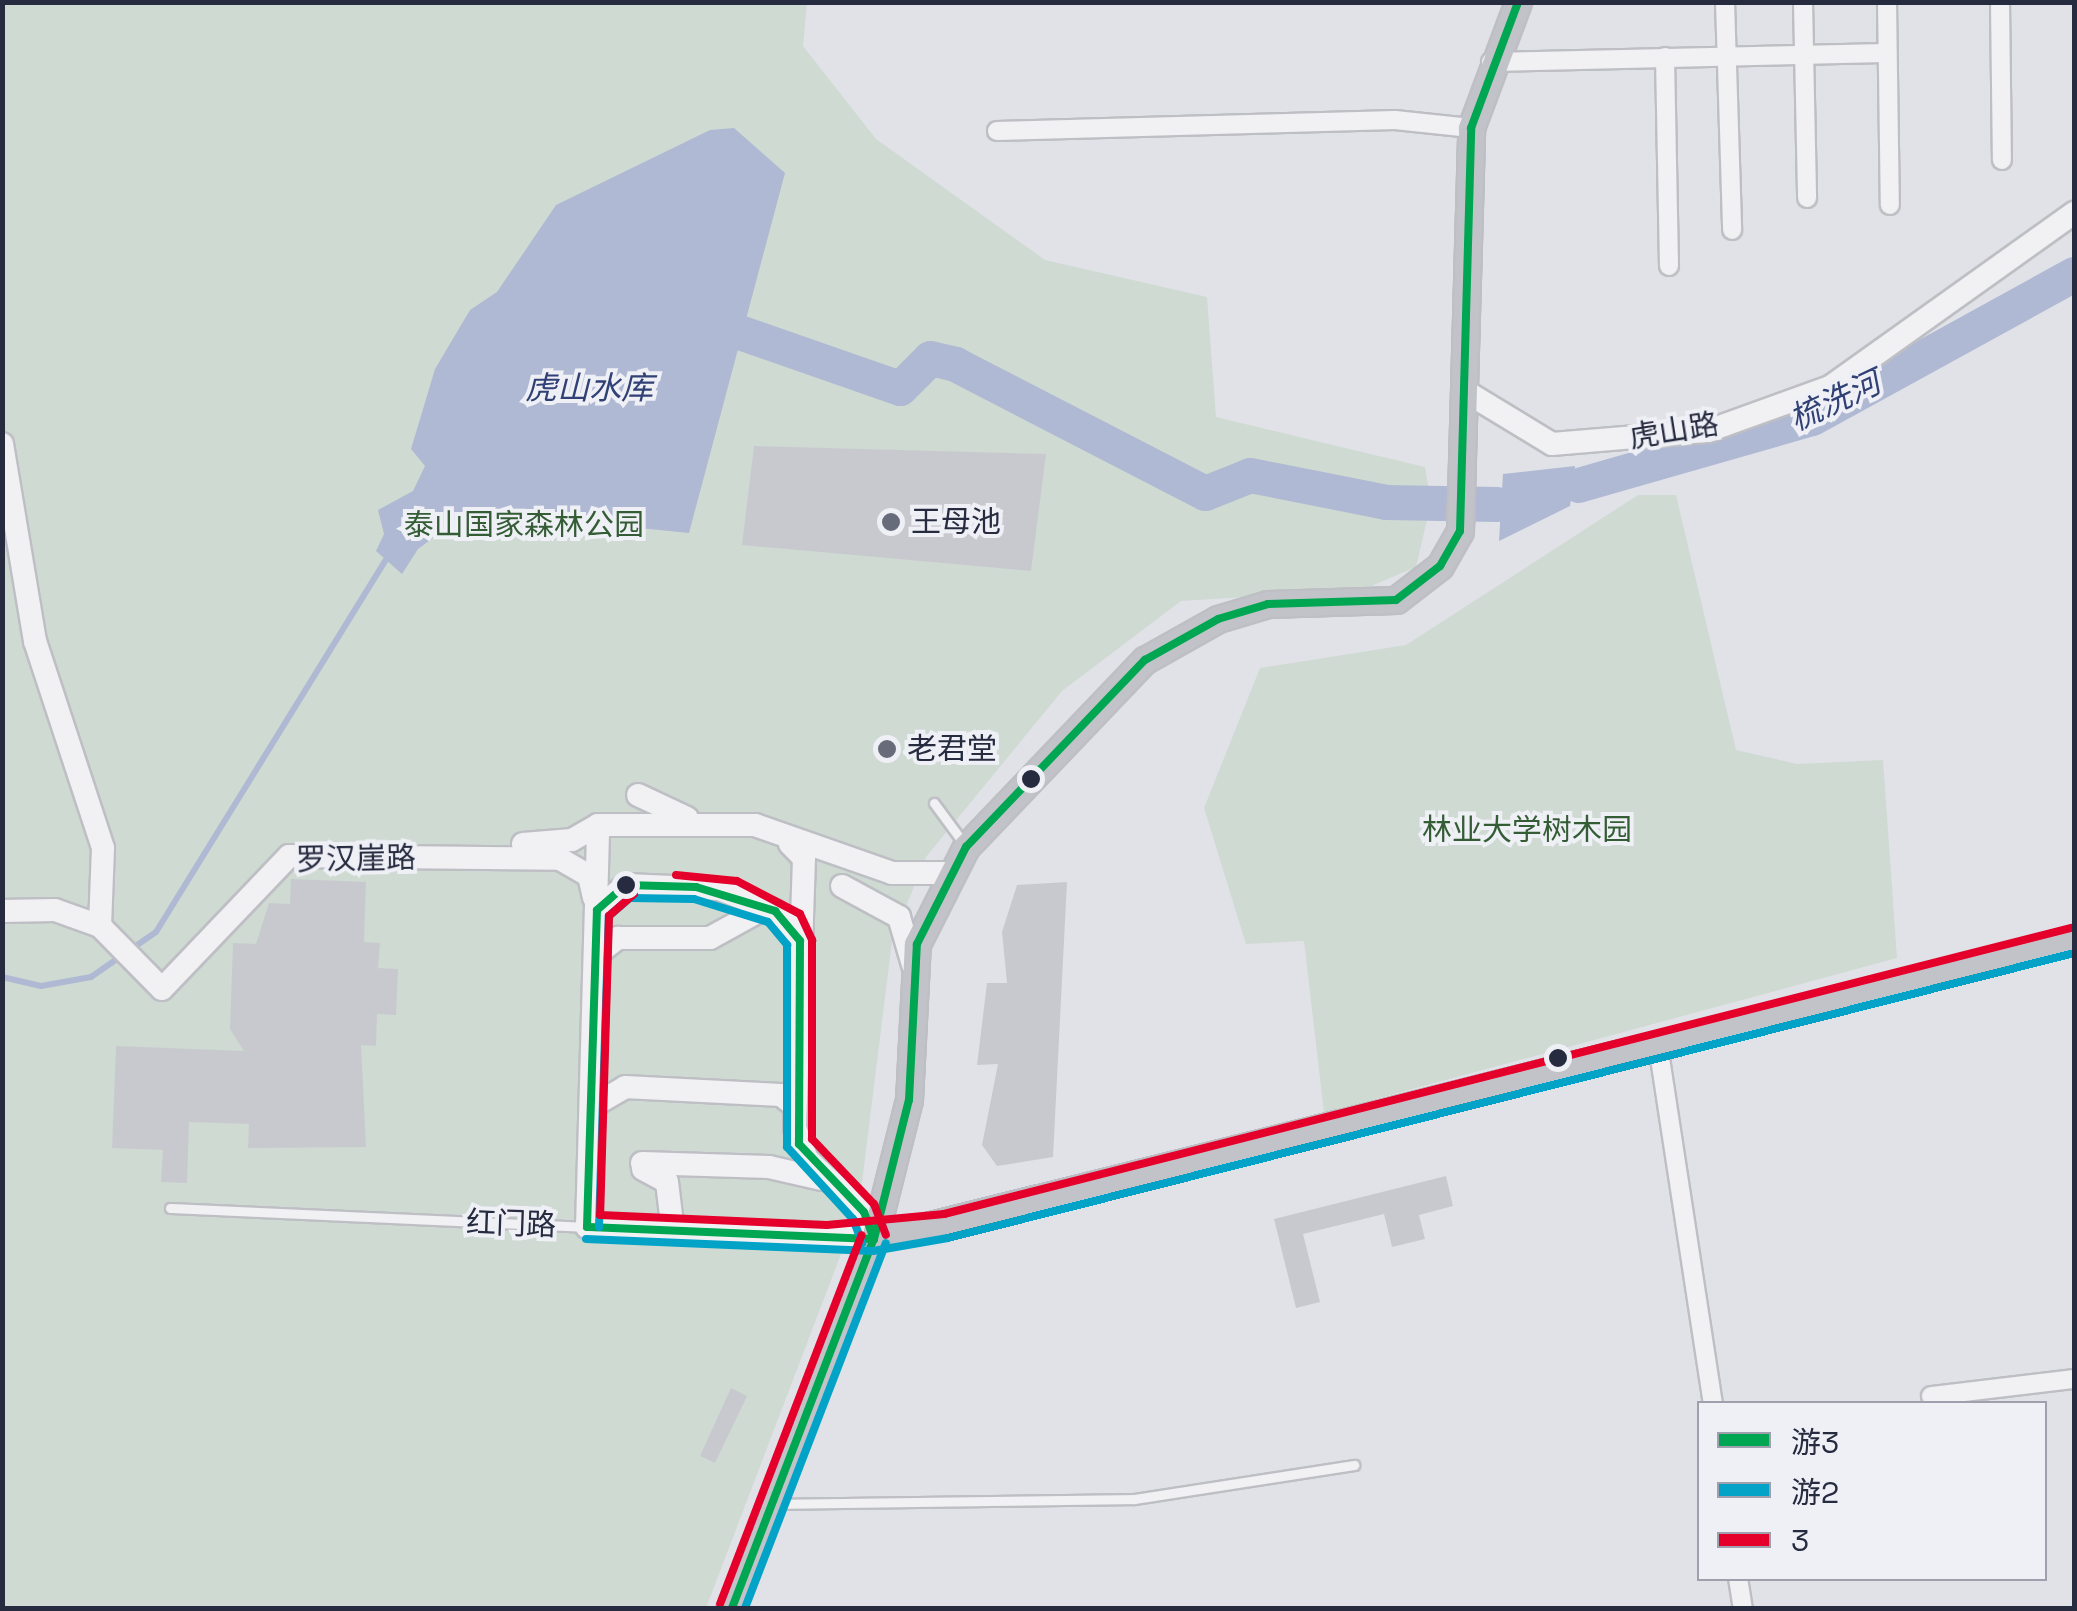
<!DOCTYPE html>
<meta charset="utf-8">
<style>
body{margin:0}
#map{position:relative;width:2077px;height:1611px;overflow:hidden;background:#e1e2e7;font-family:"Space Grotesk","Noto Sans SC",sans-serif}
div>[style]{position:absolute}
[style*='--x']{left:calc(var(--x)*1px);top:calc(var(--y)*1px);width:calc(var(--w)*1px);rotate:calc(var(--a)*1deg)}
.green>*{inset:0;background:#cfdad2}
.water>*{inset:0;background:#afb9d3}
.stream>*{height:6px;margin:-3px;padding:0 3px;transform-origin:3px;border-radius:3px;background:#afb9d3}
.river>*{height:35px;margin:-17.5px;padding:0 17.5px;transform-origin:17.5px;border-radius:17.5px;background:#afb9d3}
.building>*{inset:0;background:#c8c9cf}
.roads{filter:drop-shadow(2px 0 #bebfc4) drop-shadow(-2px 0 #bebfc4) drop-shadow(0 2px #bebfc4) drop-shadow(0 -2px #bebfc4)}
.service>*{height:9px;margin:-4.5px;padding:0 4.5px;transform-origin:4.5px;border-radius:4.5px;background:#f1f1f3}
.minor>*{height:18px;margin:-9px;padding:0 9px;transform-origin:9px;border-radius:9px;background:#f1f1f3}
.tertiary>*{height:22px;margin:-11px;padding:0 11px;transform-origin:11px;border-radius:11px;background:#f1f1f3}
.secondary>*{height:25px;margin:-12.5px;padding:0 12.5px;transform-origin:12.5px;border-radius:12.5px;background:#c2c3c9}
.bus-1>*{height:8px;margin:-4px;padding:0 4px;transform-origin:4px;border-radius:4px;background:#00a651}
.bus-2>*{height:8px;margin:-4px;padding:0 4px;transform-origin:4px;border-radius:4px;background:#02a3c7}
.bus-3>*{height:8px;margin:-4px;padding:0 4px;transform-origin:4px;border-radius:4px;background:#e4002b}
.dots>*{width:28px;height:28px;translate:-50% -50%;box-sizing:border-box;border:5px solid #eef0f6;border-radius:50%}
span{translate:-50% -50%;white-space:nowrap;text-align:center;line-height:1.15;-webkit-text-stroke:8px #eef0f6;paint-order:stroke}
.street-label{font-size:30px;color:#272b40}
.poi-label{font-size:30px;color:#272b40}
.left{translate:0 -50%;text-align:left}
.park-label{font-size:30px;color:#345c35}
.water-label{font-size:32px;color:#314175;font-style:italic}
.frame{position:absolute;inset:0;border:5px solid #272b40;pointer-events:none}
.legend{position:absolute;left:1697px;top:1401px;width:350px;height:180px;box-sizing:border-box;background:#eef0f6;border:2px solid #9ea1ad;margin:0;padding:12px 18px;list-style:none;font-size:30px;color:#272b40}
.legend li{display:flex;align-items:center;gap:20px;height:50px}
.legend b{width:50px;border:2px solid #9ea1ad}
</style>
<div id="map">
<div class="green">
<div style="clip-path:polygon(3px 3px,807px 3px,803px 46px,876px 139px,1045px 260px,1207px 297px,1216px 417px,1425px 467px,1431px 503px,1416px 567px,1362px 590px,1181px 601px,1062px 691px,926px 857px,892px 941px,859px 1207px,706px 1608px,3px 1608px)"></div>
<div style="clip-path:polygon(1638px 495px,1676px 495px,1736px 750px,1797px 764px,1883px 760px,1897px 958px,1324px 1113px,1304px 941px,1246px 944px,1204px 808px,1260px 668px,1406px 645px)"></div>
</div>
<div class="water">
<div style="clip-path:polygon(734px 128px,785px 173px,689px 533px,470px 511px,418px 549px,402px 574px,376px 551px,384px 534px,378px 510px,413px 491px,425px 466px,411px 449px,435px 369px,470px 310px,497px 292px,556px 205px,710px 130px)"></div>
<div style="clip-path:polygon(1575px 466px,1570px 506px,1499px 541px,1503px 474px)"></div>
</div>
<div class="stream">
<div style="--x:2;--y:977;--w:40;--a:13"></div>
<div style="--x:41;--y:986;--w:51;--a:-10.2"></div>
<div style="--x:91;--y:977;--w:79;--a:-34.7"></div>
<div style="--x:156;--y:932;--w:437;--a:-58.3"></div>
</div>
<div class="river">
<div style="--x:742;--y:333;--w:167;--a:19.2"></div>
<div style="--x:900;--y:388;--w:42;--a:-45"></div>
<div style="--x:930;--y:358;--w:26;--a:13"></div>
<div style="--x:955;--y:364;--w:281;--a:27.3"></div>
<div style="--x:1205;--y:493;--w:48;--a:-21.8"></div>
<div style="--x:1250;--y:475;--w:139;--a:11.2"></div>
<div style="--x:1386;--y:502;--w:111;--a:1"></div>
<div style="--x:1578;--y:485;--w:243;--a:-16"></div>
<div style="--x:1812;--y:418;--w:299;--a:-28.8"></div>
</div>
<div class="building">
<div style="clip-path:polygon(754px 446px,1046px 454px,1031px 571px,742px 545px)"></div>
<div style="clip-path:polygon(291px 879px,366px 882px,364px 942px,380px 943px,378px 968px,398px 969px,396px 1015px,377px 1014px,376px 1046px,361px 1045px,366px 1147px,248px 1148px,249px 1124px,189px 1122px,187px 1183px,161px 1182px,163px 1150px,112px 1148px,116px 1046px,244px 1051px,230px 1029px,233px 943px,256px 944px,269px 903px,290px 904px)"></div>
<div style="clip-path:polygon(1067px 882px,1053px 1157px,997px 1166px,982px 1145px,998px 1064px,977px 1065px,987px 983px,1007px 983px,1002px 932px,1017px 885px)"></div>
<div style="clip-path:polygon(1446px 1176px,1453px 1206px,1419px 1215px,1425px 1239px,1392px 1247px,1384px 1214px,1303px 1234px,1320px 1302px,1296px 1308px,1274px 1219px)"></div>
<div style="clip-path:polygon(731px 1388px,747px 1396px,715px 1463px,700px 1456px)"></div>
</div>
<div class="roads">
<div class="service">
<div style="--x:934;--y:803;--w:52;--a:53.6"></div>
<div style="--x:170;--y:1208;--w:414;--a:2.6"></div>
<div style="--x:774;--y:1504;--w:360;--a:-0.8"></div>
<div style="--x:1134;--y:1499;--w:223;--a:-8.8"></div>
</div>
<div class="minor">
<div style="--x:1725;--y:2;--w:228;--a:88.2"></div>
<div style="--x:1803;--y:2;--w:196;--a:88.8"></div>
<div style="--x:1887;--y:2;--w:203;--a:89.2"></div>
<div style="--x:2000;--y:2;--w:158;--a:89.3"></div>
<div style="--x:1665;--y:57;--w:209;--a:88.9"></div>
<div style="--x:1491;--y:62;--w:396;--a:-1.3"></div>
<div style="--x:997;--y:131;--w:398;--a:-1.6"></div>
<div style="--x:1395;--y:120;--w:76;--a:6"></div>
<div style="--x:1658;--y:1045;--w:363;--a:81.3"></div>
<div style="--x:1931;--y:1396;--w:144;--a:-6.8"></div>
<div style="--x:1738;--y:1578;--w:30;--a:81"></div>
</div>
<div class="tertiary">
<div style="--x:1468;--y:393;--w:98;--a:31.3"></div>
<div style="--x:1552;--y:444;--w:157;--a:-4.8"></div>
<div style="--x:1708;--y:431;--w:130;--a:-19.8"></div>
<div style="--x:1830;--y:387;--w:300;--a:-35.5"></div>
<div style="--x:2;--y:444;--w:200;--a:80.5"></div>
<div style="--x:35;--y:641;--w:218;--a:71.8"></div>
<div style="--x:103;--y:848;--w:78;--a:92.2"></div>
<div style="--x:638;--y:795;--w:54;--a:25.1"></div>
<div style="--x:523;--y:844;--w:49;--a:-4.7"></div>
<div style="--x:572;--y:840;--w:30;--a:-30"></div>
<div style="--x:790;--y:844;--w:20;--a:45"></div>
<div style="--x:804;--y:858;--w:270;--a:91.9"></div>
<div style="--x:795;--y:1128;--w:33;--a:69"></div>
<div style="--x:807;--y:1159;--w:78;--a:42.9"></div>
<div style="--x:864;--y:1212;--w:29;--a:70"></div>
<div style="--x:874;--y:1239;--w:287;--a:-177.6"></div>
<div style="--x:587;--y:1227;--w:402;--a:-88.4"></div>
<div style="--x:598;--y:825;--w:157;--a:0"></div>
<div style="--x:755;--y:825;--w:145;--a:19.3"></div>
<div style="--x:892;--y:873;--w:57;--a:0"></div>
<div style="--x:842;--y:886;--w:65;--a:28.5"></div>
<div style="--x:899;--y:917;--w:50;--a:73.7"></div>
<div style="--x:597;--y:910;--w:38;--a:-41"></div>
<div style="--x:626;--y:885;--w:93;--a:2.5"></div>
<div style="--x:719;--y:889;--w:60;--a:21.4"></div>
<div style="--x:775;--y:911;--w:39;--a:50"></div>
<div style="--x:2;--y:911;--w:53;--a:-1.1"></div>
<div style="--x:55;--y:910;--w:48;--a:19.6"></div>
<div style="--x:100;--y:926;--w:88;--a:45.5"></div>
<div style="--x:162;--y:989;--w:184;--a:-46.3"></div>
<div style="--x:289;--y:856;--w:271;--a:0.6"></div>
<div style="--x:560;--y:859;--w:34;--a:30"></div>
<div style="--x:589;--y:876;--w:22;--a:77"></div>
<div style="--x:596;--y:955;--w:28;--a:-38"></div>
<div style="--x:618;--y:938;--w:92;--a:0"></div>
<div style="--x:710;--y:938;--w:58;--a:-28.8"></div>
<div style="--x:591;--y:1107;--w:39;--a:-30"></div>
<div style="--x:625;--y:1087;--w:156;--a:2.9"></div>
<div style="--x:781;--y:1095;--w:16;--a:38"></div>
<div style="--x:642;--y:1163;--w:127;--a:1.8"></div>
<div style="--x:769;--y:1167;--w:54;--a:12.8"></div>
<div style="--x:643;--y:1169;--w:27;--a:28"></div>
<div style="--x:667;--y:1182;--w:50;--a:83.2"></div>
</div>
<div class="secondary">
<div style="--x:874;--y:1239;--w:1237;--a:-13.99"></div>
<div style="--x:732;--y:1608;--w:395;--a:-69"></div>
<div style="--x:874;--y:1239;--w:143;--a:-75.9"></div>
<div style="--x:909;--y:1100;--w:156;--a:-87.1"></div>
<div style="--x:917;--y:944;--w:109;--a:-63.2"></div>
<div style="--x:966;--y:847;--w:259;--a:-46.3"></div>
<div style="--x:1145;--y:660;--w:84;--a:-29.3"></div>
<div style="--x:1218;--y:619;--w:52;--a:-16.7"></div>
<div style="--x:1268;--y:604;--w:128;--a:-1.8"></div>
<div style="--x:1396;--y:600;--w:56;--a:-37.7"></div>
<div style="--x:1440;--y:566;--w:40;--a:-60.3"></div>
<div style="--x:1460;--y:531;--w:403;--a:-88.4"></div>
<div style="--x:1471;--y:128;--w:134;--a:-69.5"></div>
</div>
</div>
<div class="bus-1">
<div style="--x:587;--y:1227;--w:317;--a:-88.2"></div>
<div style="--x:597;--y:910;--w:38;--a:-41"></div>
<div style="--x:626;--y:885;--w:70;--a:1.6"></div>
<div style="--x:696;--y:887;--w:83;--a:16.9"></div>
<div style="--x:775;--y:911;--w:39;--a:50"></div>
<div style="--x:800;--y:941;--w:203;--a:90.3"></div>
<div style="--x:799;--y:1144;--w:94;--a:46.3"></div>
<div style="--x:864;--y:1212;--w:29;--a:70"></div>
<div style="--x:587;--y:1227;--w:287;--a:2.4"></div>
<div style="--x:732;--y:1608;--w:395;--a:-69"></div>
<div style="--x:874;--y:1239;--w:143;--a:-75.9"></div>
<div style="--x:909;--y:1100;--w:156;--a:-87.1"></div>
<div style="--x:917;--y:944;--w:109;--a:-63.2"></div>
<div style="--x:966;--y:847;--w:259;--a:-46.3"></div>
<div style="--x:1145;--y:660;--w:84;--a:-29.3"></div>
<div style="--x:1218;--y:619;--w:52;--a:-16.7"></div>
<div style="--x:1268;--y:604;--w:128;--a:-1.8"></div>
<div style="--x:1396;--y:600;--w:56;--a:-37.7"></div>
<div style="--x:1440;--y:566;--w:40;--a:-60.3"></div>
<div style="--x:1460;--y:531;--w:403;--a:-88.4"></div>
<div style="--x:1471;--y:128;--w:134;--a:-69.5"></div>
</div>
<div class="bus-2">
<div style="--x:599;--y:1227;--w:311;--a:-88.2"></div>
<div style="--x:609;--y:916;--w:28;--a:-41"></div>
<div style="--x:630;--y:898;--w:64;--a:0.9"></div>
<div style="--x:694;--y:899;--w:77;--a:17.3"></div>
<div style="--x:768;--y:922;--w:30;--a:50"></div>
<div style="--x:787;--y:945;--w:202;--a:90"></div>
<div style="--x:787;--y:1147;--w:98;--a:47.5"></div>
<div style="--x:853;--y:1219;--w:26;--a:69"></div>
<div style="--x:586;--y:1239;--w:287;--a:2.4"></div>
<div style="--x:873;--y:1251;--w:76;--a:-9.8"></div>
<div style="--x:948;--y:1238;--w:1162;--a:-14.2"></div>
<div style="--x:745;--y:1608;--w:391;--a:-68.9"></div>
</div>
<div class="bus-3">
<div style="--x:676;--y:875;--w:61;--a:5.6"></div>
<div style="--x:737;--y:881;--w:71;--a:27.6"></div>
<div style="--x:800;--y:914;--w:29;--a:65"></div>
<div style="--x:812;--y:940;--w:199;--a:90"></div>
<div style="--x:812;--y:1139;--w:90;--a:46.4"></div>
<div style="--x:874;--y:1204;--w:33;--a:69"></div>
<div style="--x:634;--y:894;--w:33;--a:139"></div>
<div style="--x:609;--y:916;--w:299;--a:91.7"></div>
<div style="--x:600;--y:1215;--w:227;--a:2.5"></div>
<div style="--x:827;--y:1225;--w:118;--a:-5.4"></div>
<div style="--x:944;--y:1214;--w:1163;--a:-14.24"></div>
<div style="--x:720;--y:1604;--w:395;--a:-69"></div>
</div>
<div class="dots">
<div style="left:891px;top:522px;background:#686b7a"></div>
<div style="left:887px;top:749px;background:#686b7a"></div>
<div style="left:1031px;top:779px;background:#272b40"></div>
<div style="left:626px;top:885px;background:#272b40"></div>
<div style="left:1558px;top:1058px;background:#272b40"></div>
</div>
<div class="street-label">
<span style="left:1674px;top:431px;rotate:-9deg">虎山路</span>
<span style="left:356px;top:859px;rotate:-1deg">罗汉崖路</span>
<span style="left:511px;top:1224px;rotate:2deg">红门路</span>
</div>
<div class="poi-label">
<span class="left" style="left:911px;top:522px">王母池</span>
<span class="left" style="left:907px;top:749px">老君堂</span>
</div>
<div class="park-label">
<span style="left:524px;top:525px">泰山国家森林公园</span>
<span style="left:1527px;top:830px">林业大学树木园</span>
</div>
<div class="water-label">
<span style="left:589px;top:388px">虎山水库</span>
<span style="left:1835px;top:401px;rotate:-25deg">梳洗河</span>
</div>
<div class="frame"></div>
<ul class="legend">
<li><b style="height:12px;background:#00a651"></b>游3</li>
<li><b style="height:12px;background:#02a3c7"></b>游2</li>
<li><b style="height:12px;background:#e4002b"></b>3</li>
</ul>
</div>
